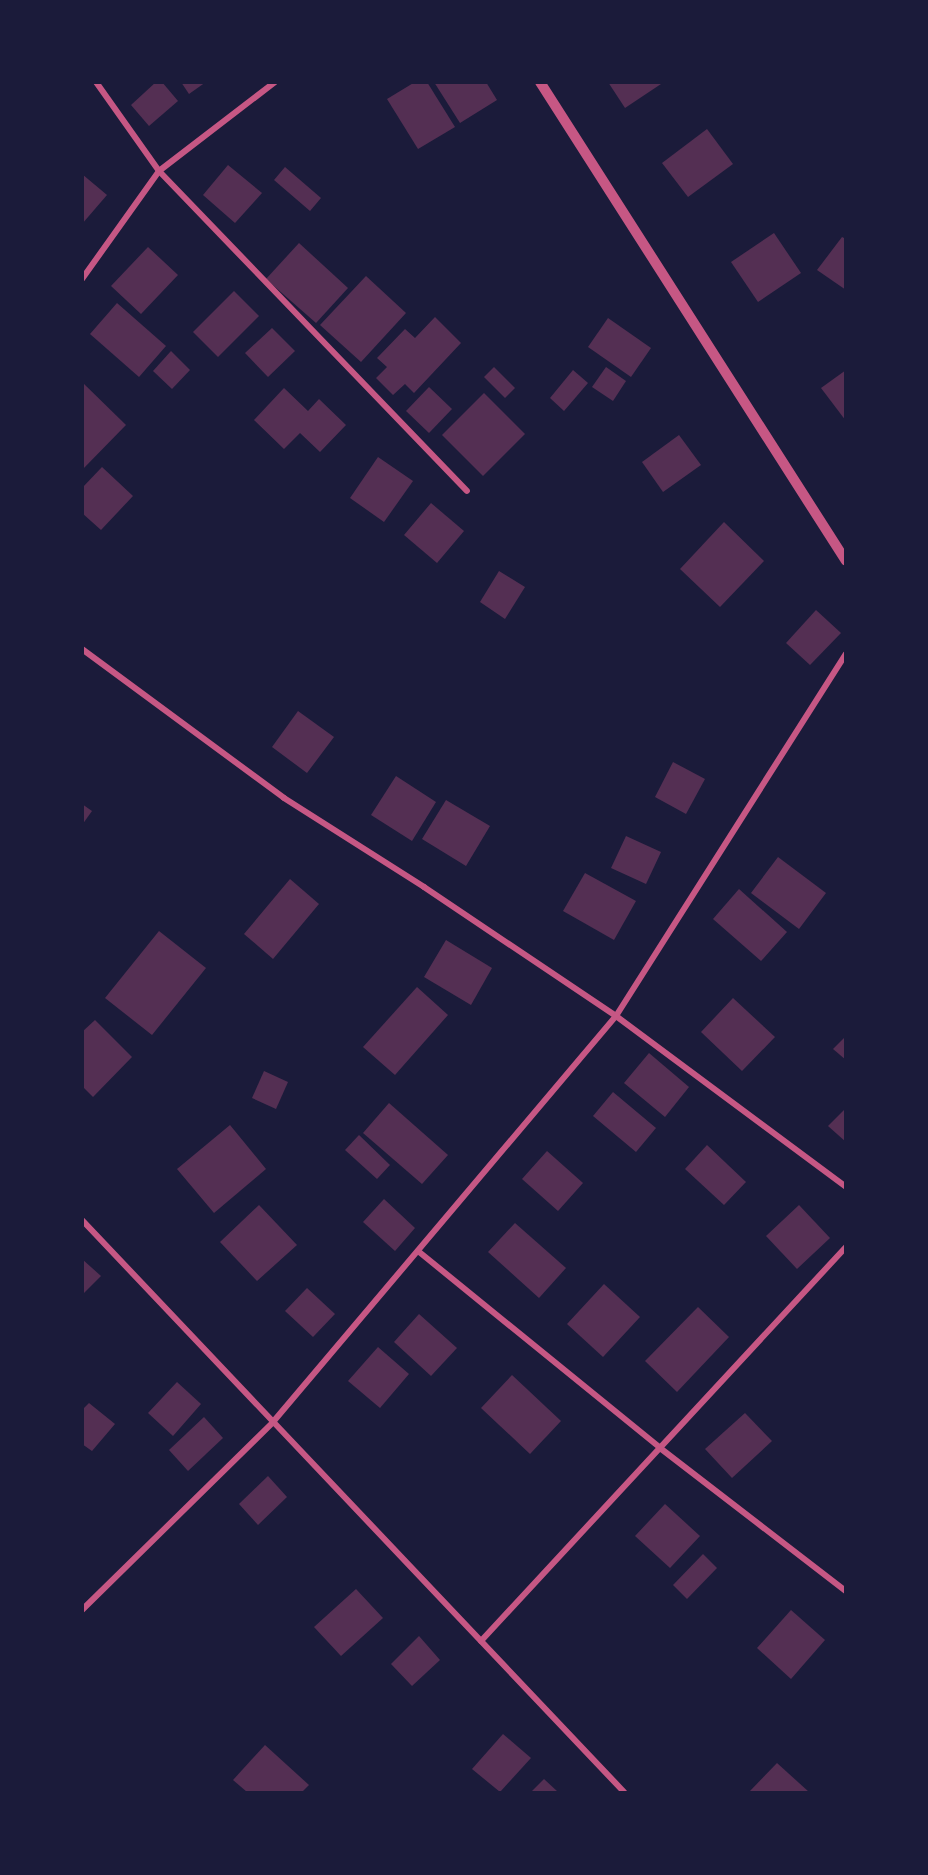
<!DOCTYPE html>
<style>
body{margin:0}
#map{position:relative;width:928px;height:1875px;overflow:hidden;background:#1b1b3a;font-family:Rubik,sans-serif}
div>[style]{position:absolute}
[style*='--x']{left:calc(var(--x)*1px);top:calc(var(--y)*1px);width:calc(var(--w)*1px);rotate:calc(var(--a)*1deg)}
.building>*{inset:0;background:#542f53}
.minor>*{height:6px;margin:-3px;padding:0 3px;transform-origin:3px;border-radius:3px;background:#c65784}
.tertiary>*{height:10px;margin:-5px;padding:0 5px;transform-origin:5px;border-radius:5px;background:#c65784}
span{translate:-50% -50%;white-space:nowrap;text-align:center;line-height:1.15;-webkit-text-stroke:5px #1b1b3a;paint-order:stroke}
.frame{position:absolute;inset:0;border:84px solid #1b1b3a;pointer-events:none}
</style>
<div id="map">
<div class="building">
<div style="clip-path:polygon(156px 82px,162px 82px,178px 101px,149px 126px,131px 105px)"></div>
<div style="clip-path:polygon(181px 82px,206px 82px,189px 94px)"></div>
<div style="clip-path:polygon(415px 82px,427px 82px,455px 127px,418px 149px,387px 99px)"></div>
<div style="clip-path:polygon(434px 82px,486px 82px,497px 100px,460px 123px)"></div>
<div style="clip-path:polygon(608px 82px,664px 82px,625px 108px)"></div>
<div style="clip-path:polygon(707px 129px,733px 164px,688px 197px,662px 163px)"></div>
<div style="clip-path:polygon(228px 165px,262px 193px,235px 223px,203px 195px)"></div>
<div style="clip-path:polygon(285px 167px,321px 198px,310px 211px,274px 180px)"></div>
<div style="clip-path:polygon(82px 174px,107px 195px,82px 224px)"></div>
<div style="clip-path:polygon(774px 233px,801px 273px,758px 302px,731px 262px)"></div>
<div style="clip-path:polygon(842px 237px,846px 239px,846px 290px,817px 270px)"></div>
<div style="clip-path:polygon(299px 243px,348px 288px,316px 323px,266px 279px)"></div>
<div style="clip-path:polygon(148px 247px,178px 275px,141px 314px,111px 286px)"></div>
<div style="clip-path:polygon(366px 276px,406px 313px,361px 362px,320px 325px)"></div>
<div style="clip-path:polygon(234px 291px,259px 316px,218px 357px,193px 332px)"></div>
<div style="clip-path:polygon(117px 303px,166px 346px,139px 377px,90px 334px)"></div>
<div style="clip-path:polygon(435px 317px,461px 343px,414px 393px,405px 384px,393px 395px,376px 378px,387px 367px,377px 358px,405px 329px,415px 338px)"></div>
<div style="clip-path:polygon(608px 318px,651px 348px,631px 377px,588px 347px)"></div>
<div style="clip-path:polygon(272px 328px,295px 351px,268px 377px,245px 353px)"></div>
<div style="clip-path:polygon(171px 351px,190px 370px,172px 389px,153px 371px)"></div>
<div style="clip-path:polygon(494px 367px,515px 388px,505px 398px,484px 377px)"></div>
<div style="clip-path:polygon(606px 367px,626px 381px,613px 401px,592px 387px)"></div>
<div style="clip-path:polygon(573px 370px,588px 383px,564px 411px,550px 398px)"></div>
<div style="clip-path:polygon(846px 370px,846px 421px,821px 388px)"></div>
<div style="clip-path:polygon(82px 382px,126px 425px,82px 470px)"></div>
<div style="clip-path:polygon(429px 387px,452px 409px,429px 433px,406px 411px)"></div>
<div style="clip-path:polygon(284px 388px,308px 411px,319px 399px,346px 425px,320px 452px,300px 433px,284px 449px,254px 420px)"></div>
<div style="clip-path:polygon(484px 393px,525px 434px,483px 476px,442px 435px)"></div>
<div style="clip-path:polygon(679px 435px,701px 465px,663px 492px,642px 462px)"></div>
<div style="clip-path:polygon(378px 457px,413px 481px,384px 522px,350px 498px)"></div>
<div style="clip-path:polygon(102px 467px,133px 496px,101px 530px,82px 513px,82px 488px)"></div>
<div style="clip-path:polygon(431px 503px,464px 531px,437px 563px,404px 535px)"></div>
<div style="clip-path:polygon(724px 522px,764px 561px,720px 607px,680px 569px)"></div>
<div style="clip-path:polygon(499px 571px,525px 587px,505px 619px,480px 602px)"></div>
<div style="clip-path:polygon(816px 610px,841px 633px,810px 665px,786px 643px)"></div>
<div style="clip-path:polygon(298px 711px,334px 737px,307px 773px,272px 747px)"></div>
<div style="clip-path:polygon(673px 762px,705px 779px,686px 814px,655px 797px)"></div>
<div style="clip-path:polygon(396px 776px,436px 802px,412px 841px,371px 815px)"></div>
<div style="clip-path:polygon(446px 800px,490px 826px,466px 866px,422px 839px)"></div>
<div style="clip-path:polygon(82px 804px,92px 811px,82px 825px)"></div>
<div style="clip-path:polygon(626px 836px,661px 852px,646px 884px,611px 868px)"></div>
<div style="clip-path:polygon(778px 857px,826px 893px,799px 929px,751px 893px)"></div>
<div style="clip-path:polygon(585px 873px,636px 901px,614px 940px,563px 911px)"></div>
<div style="clip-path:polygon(290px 879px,319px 904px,273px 959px,244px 934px)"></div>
<div style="clip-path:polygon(739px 889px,787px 932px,761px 961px,713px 919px)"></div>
<div style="clip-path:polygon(159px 931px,206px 968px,152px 1035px,105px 998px)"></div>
<div style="clip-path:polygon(446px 940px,492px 968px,471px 1005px,424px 977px)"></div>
<div style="clip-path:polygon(417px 987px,448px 1015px,395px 1075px,363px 1047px)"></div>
<div style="clip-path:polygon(733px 998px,775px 1037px,742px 1071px,701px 1032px)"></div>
<div style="clip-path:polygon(95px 1020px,132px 1057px,93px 1097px,82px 1086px,82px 1032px)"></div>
<div style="clip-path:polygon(846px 1036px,846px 1060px,833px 1049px)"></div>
<div style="clip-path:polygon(649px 1053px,689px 1087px,665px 1117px,624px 1083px)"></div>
<div style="clip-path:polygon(264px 1071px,288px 1082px,276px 1109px,252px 1098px)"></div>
<div style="clip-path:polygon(613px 1092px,656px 1128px,636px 1152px,593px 1116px)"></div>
<div style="clip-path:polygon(389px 1103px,448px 1155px,422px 1184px,363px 1133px)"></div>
<div style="clip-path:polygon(846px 1108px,846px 1142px,828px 1126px)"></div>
<div style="clip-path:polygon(230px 1125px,266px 1169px,214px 1213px,177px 1169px)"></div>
<div style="clip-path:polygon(359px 1135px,390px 1165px,377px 1179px,345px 1150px)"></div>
<div style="clip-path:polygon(707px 1145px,746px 1182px,724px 1205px,685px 1169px)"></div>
<div style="clip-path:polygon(547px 1151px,583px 1183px,558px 1211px,522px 1179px)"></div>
<div style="clip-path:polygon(384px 1199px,415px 1228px,395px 1251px,363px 1222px)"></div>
<div style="clip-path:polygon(259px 1205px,297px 1245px,257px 1281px,220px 1242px)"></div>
<div style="clip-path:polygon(799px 1205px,830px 1238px,797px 1269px,766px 1236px)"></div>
<div style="clip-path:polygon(515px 1223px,566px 1268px,539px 1298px,488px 1252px)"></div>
<div style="clip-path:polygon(82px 1259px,101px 1276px,82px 1295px)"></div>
<div style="clip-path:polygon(604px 1284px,640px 1317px,603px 1357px,567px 1324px)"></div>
<div style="clip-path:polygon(307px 1288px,335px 1314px,313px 1337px,285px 1311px)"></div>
<div style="clip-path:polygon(698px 1307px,729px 1337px,677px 1392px,645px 1361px)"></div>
<div style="clip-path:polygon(419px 1314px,457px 1348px,431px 1376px,394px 1342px)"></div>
<div style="clip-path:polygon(378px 1347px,409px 1374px,380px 1408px,348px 1381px)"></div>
<div style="clip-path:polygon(512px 1375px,561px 1421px,530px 1454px,481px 1408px)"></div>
<div style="clip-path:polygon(177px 1382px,201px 1404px,173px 1436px,148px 1413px)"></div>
<div style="clip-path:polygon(89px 1403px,115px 1424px,92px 1451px,82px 1444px,82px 1410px)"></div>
<div style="clip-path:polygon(745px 1413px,772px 1441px,732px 1478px,705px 1449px)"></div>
<div style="clip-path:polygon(204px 1417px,223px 1438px,188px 1471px,169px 1450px)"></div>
<div style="clip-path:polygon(268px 1476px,287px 1497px,258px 1525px,239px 1504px)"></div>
<div style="clip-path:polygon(665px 1504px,700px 1536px,670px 1568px,635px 1536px)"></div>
<div style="clip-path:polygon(703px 1554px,717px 1568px,687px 1599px,673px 1585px)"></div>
<div style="clip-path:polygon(356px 1589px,383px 1618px,341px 1656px,314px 1627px)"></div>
<div style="clip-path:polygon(791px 1610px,825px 1640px,791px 1679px,757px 1648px)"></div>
<div style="clip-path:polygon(419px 1636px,440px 1660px,412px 1686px,391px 1664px)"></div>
<div style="clip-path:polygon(503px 1734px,531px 1758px,500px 1792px,472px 1769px)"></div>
<div style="clip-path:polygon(265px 1745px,309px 1785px,302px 1792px,247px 1792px,233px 1780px)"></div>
<div style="clip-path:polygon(777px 1763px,809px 1792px,749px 1792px)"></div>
<div style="clip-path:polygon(544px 1779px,558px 1792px,531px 1792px)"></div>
</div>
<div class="minor">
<div style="--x:96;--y:82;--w:109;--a:54.7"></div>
<div style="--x:159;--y:171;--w:444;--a:46.1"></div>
<div style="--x:82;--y:279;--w:133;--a:-54.5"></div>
<div style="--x:159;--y:171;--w:146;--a:-37.5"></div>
<div style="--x:82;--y:649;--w:251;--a:36.4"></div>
<div style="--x:284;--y:798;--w:166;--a:32.4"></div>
<div style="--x:424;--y:887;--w:231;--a:33.9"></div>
<div style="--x:616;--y:1016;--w:287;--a:36.6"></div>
<div style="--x:82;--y:1220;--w:788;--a:46.54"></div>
<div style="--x:418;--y:1251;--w:312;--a:39.1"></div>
<div style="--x:660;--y:1448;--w:235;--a:37.6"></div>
<div style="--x:82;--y:1610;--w:268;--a:-44.5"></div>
<div style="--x:273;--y:1422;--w:531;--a:-49.81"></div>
<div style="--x:616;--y:1016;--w:429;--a:-57.6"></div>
<div style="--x:481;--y:1641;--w:537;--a:-47.19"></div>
</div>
<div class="tertiary">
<div style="--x:540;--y:82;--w:568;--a:57.43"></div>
</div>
<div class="frame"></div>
</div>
